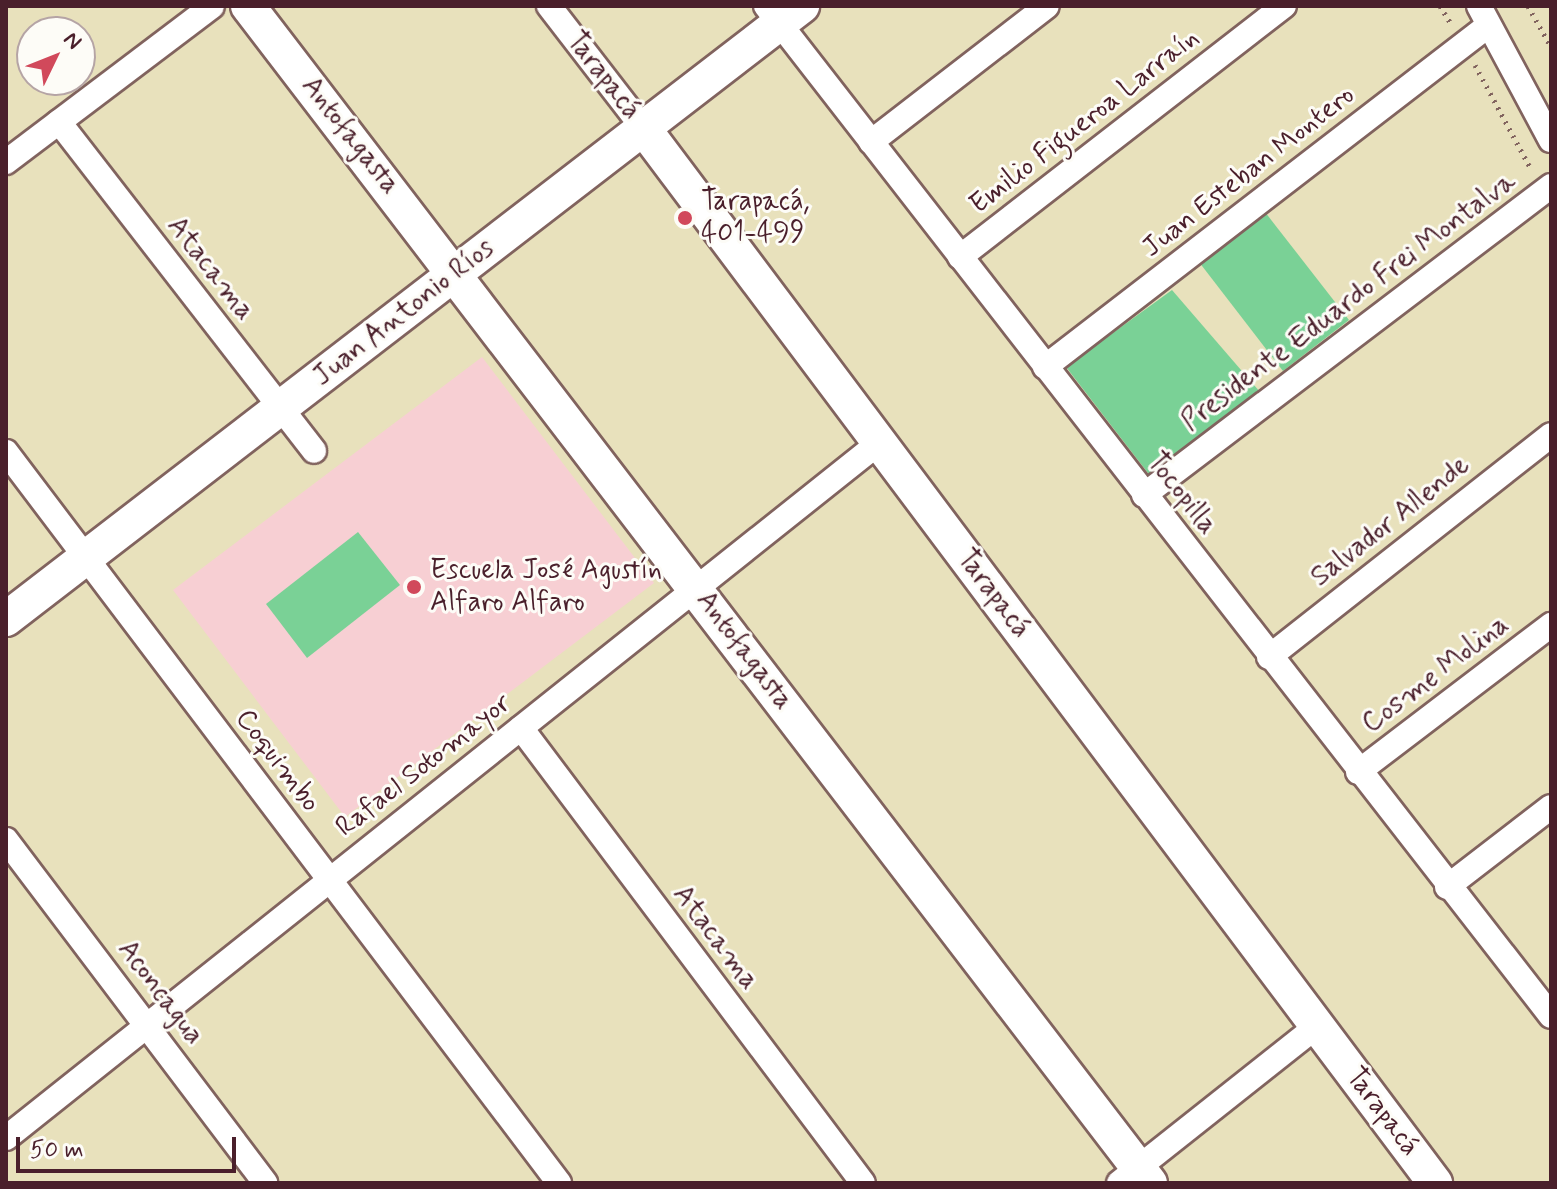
<!DOCTYPE html>
<meta charset="utf-8">
<style>
body{margin:0}
#map{position:relative;width:1557px;height:1189px;overflow:hidden;background:#e8e1bc;font-family:Mynerve,sans-serif}
div>[style]{position:absolute}
[style*='--x']{left:calc(var(--x)*1px);top:calc(var(--y)*1px);width:calc(var(--w)*1px);rotate:calc(var(--a)*1deg)}
.built>*{inset:0;background:#f7cfd3}
.green>*{inset:0;background:#7ad196}
.path>*{height:5px;margin-top:-2.5px;transform-origin:0;background:repeating-linear-gradient(90deg,#81635e 0 2px,transparent 0 8px)}
.roads{filter:drop-shadow(2px 0 #81635e) drop-shadow(-2px 0 #81635e) drop-shadow(0 2px #81635e) drop-shadow(0 -2px #81635e)}
.street>*{height:24px;margin:-12px;padding:0 12px;transform-origin:12px;border-radius:12px;background:#fff}
.secondary>*{height:34px;margin:-17px;padding:0 17px;transform-origin:17px;border-radius:17px;background:#fff}
.dots>*{width:22px;height:22px;translate:-50% -50%;box-sizing:border-box;border:4px solid #fdfcf7;border-radius:50%}
span{translate:-50% -50%;white-space:nowrap;text-align:center;line-height:1.15;-webkit-text-stroke:6px #fdfcf7;paint-order:stroke}
.street-label{font-size:28px;color:#4a1f2b}
.poi-label{font-size:28px;color:#4a1f2b}
.left{translate:0 -50%;text-align:left}
.frame{position:absolute;inset:0;border:8px solid #4a1f2b;pointer-events:none}
.north{position:absolute;left:16px;top:16px;width:80px;height:80px;box-sizing:border-box;background:#fdfcf7;border:2px solid #b5a4a5;border-radius:50%;rotate:47deg;font-size:22px;font-weight:700;line-height:32px;text-align:center;color:#4a1f2b}
.north::after{content:'';display:block;margin:auto;width:28px;height:36px;background:#d1495b;clip-path:polygon(50% 0,100% 100%,50% 72%,0 100%)}
.scale{position:absolute;left:16px;top:1137px;width:220px;height:36px;box-sizing:border-box;border:4px solid #4a1f2b;border-top:0;padding-left:10px;font-size:24px;line-height:28px;white-space:nowrap;color:#4a1f2b;-webkit-text-stroke:6px #fdfcf7;paint-order:stroke}
</style>
<div id="map">
<div class="built">
<div style="clip-path:polygon(482px 357px,654px 583px,345px 817px,173px 590px)"></div>
</div>
<div class="green">
<div style="clip-path:polygon(1265px 212px,1349px 320px,1283px 371px,1199px 262px)"></div>
<div style="clip-path:polygon(1172px 290px,1260px 392px,1151px 477px,1066px 367px)"></div>
<div style="clip-path:polygon(358px 532px,400px 585px,307px 658px,266px 604px)"></div>
</div>
<div class="path">
<div style="--x:1440;--y:6;--w:19;--a:58"></div>
<div style="--x:1528;--y:6;--w:47;--a:60.7"></div>
<div style="--x:1475;--y:65;--w:118;--a:61.7"></div>
</div>
<div class="roads">
<div class="street">
<div style="--x:549;--y:6;--w:155;--a:52.3"></div>
<div style="--x:766;--y:6;--w:1279;--a:52.14"></div>
<div style="--x:1479;--y:6;--w:152;--a:61.8"></div>
<div style="--x:59;--y:122;--w:416;--a:52.2"></div>
<div style="--x:871;--y:142;--w:222;--a:-37.7"></div>
<div style="--x:6;--y:162;--w:258;--a:-37.1"></div>
<div style="--x:960;--y:257;--w:410;--a:-37.8"></div>
<div style="--x:1045;--y:367;--w:560;--a:-37.61"></div>
<div style="--x:6;--y:452;--w:917;--a:52.89"></div>
<div style="--x:1144;--y:495;--w:511;--a:-37.21"></div>
<div style="--x:1269;--y:657;--w:359;--a:-38.2"></div>
<div style="--x:521;--y:728;--w:569;--a:53.07"></div>
<div style="--x:1358;--y:772;--w:243;--a:-37.3"></div>
<div style="--x:6;--y:840;--w:430;--a:52.9"></div>
<div style="--x:1447;--y:887;--w:131;--a:-37.6"></div>
<div style="--x:6;--y:1138;--w:1117;--a:-38.53"></div>
<div style="--x:1119;--y:1183;--w:253;--a:-38.4"></div>
</div>
<div class="secondary">
<div style="--x:248;--y:6;--w:1483;--a:52.54"></div>
<div style="--x:644;--y:129;--w:1318;--a:53.11"></div>
<div style="--x:6;--y:619;--w:1005;--a:-37.6"></div>
</div>
</div>
<div class="dots">
<div style="left:685px;top:218px;background:#d1495b"></div>
<div style="left:414px;top:587px;background:#d1495b"></div>
</div>
<div class="street-label">
<span style="left:603px;top:76px;rotate:52deg">Tarapacá</span>
<span style="left:1085px;top:122px;rotate:-38deg">Emilio Figueroa Larraín</span>
<span style="left:350px;top:136px;rotate:52deg">Antofagasta</span>
<span style="left:1249px;top:172px;rotate:-38deg">Juan Esteban Montero</span>
<span style="left:210px;top:269px;rotate:52deg">Atacama</span>
<span style="left:1349px;top:302px;rotate:-37deg">Presidente Eduardo Frei Montalva</span>
<span style="left:404px;top:313px;rotate:-38deg">Juan Antonio Ríos</span>
<span style="left:1181px;top:494px;rotate:52deg">Tocopilla</span>
<span style="left:1391px;top:522px;rotate:-38deg">Salvador Allende</span>
<span style="left:993px;top:594px;rotate:53deg">Tarapacá</span>
<span style="left:744px;top:651px;rotate:53deg">Antofagasta</span>
<span style="left:1436px;top:675px;rotate:-37deg">Cosme Molina</span>
<span style="left:277px;top:761px;rotate:53deg">Coquimbo</span>
<span style="left:424px;top:766px;rotate:-38deg">Rafael Sotomayor</span>
<span style="left:715px;top:938px;rotate:53deg">Atacama</span>
<span style="left:160px;top:993px;rotate:53deg">Aconcagua</span>
<span style="left:1382px;top:1112px;rotate:53deg">Tarapacá</span>
</div>
<div class="poi-label">
<span class="left" style="left:701px;top:218px">Tarapacá,<br>401-499</span>
<span class="left" style="left:430px;top:587px">Escuela José Agustín<br>Alfaro Alfaro</span>
</div>
<div class="frame"></div>
<div class="north">N</div>
<div class="scale">50 m</div>
</div>
